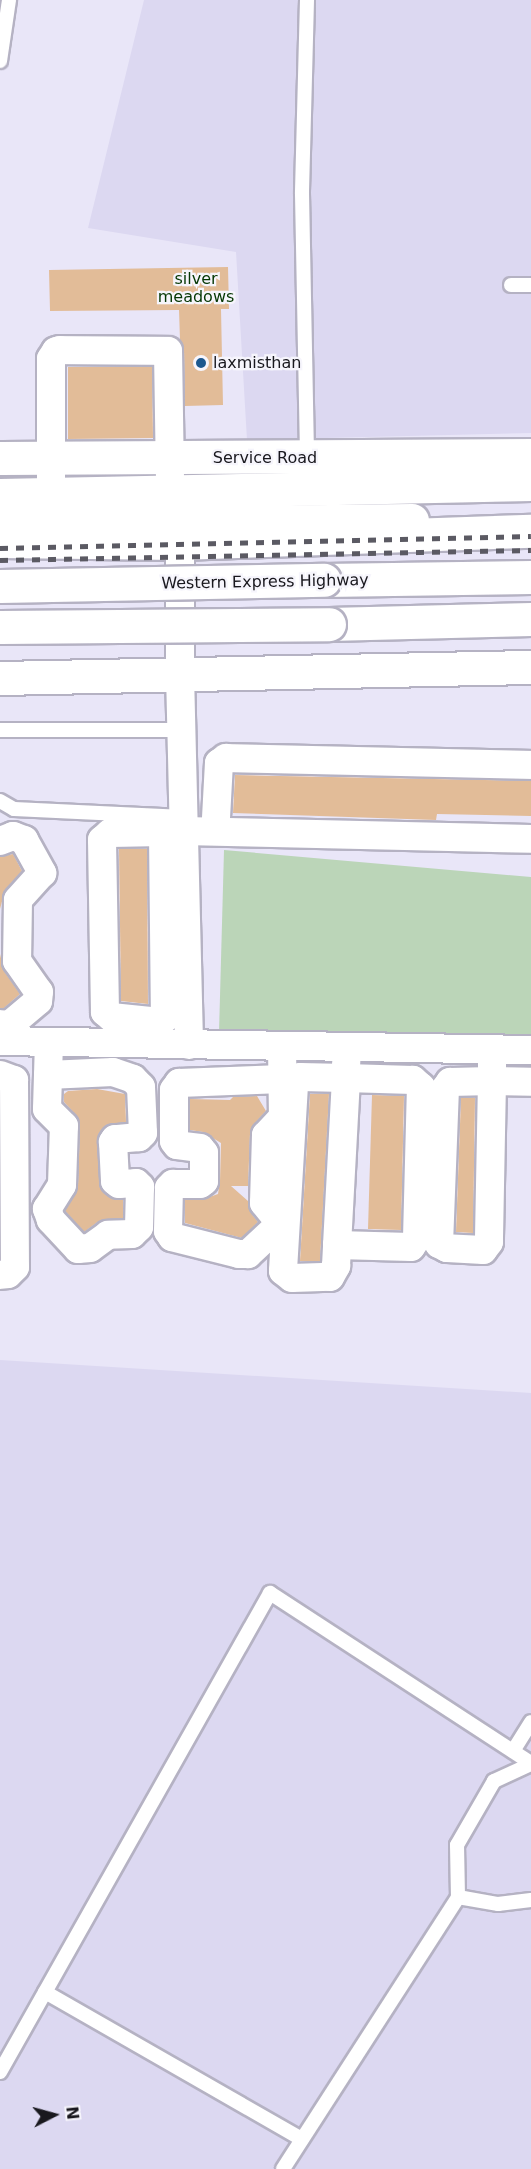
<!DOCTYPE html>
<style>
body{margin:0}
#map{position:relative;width:531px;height:2169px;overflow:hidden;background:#e9e6f8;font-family:"DejaVu Sans",sans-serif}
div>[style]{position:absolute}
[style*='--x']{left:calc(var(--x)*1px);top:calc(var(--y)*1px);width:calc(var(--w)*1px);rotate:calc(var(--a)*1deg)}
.built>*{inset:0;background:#dcd8f1}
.green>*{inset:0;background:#bbd5b8}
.building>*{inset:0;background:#e2bc98}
.roads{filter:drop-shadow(2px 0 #b5b2c3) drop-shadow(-2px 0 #b5b2c3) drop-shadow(0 2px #b5b2c3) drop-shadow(0 -2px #b5b2c3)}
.service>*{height:14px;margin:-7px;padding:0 7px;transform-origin:7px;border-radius:7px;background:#fff}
.minor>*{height:28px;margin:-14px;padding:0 14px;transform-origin:14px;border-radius:14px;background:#fff}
.secondary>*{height:33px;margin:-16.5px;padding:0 16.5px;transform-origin:16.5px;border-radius:16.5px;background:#fff}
.trunk>*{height:33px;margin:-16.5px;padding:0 16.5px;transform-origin:16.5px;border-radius:16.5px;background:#fff}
.rail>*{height:4.5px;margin-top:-2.25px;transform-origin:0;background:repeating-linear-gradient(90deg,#5b5a63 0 8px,transparent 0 16px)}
.bridges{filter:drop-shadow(2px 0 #b5b2c3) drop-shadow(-2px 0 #b5b2c3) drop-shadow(0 2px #b5b2c3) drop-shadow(0 -2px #b5b2c3)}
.trunk-bridge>*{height:33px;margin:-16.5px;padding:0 16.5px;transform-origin:16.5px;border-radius:16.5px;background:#fff}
.dots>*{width:16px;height:16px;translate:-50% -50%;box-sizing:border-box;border:3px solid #f6f5fc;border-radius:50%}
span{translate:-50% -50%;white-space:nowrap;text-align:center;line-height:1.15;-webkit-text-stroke:4.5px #f6f5fc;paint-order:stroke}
.park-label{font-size:16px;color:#053703}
.poi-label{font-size:16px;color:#19181e}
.left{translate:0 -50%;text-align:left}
.street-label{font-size:16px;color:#19181e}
.north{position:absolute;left:24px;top:2085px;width:60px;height:60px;-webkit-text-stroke:4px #f6f5fc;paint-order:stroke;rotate:84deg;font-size:16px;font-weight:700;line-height:24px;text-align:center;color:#19181e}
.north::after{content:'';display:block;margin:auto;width:21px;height:27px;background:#19181e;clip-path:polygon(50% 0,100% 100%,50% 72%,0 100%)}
</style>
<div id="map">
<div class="built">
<div style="clip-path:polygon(144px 0,531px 0,531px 433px,247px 440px,236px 252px,88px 228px)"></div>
<div style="clip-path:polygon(0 1360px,531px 1393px,531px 2169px,0 2169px)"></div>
</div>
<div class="green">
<div style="clip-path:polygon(224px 850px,531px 877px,531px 1038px,219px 1033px)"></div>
</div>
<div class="building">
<div style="clip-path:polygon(228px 267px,229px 309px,221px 309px,223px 405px,185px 406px,184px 351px,180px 340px,179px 310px,50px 311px,49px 270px)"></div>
<div style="clip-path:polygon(68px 367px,152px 367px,153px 438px,68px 439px)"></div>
<div style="clip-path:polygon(235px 775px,531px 781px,531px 816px,437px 814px,436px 820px,233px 813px)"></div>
<div style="clip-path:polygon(119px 849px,147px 849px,148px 1004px,121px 1001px)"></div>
<div style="clip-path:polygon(13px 854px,22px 871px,5px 890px,0 909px,0 857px)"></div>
<div style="clip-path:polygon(0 954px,4px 971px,20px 994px,4px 1008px,0 1008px)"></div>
<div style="clip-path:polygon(97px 1089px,125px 1094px,126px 1122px,106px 1125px,99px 1133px,97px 1143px,100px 1188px,109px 1197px,123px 1200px,123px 1218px,99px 1221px,84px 1232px,65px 1211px,78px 1186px,80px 1127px,76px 1115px,64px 1102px,64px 1094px,68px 1091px)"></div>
<div style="clip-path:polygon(310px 1094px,329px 1094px,320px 1261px,300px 1261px)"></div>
<div style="clip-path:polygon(372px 1095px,404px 1096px,401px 1230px,368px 1229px)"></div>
<div style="clip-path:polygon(257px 1096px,266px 1111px,254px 1124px,250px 1134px,248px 1186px,231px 1186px,248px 1201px,251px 1213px,258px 1222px,242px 1238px,185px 1223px,185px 1200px,201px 1200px,218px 1194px,220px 1181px,221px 1143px,203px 1132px,190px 1130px,190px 1099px,230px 1100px,233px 1097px)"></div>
<div style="clip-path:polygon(461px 1098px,475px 1098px,473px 1233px,456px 1232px)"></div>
</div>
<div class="roads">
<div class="service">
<div style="--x:307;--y:0;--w:194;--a:91.5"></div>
<div style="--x:302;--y:194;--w:263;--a:88.9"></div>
<div style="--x:0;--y:61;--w:62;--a:-81.6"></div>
<div style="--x:511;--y:285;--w:20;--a:0"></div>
<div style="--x:0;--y:730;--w:182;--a:0"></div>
<div style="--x:0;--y:801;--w:16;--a:30"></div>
<div style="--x:14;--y:809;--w:170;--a:2.7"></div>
<div style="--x:513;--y:1751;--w:34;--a:-58"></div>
<div style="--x:531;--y:1764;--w:41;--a:155.3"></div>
<div style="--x:494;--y:1781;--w:74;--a:120"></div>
<div style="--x:457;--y:1845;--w:52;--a:88.9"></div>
<div style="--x:458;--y:1897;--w:41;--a:9.9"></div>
<div style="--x:498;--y:1904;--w:33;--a:-7"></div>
<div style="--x:45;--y:1992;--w:296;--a:29.8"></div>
<div style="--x:0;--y:2072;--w:550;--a:-60.59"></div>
<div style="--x:270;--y:1593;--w:311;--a:33.1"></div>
<div style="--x:283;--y:2169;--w:323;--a:-57.2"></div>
</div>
<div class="minor">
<div style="--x:51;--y:494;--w:135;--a:-90"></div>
<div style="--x:51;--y:359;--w:9;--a:-58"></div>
<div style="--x:56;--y:351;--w:4;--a:-14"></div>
<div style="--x:60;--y:350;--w:108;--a:0.5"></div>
<div style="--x:168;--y:351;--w:129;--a:89.1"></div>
<div style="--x:180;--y:543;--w:131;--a:90"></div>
<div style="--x:180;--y:674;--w:371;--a:88.6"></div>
<div style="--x:216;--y:818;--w:55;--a:-86.9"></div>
<div style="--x:219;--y:763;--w:9;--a:-36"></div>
<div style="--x:226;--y:758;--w:305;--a:1.3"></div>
<div style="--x:163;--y:832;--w:186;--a:89.4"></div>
<div style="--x:165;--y:1018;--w:6;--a:141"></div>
<div style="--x:160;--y:1022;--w:49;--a:-174.2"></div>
<div style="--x:111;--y:1017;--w:8;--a:-140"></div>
<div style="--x:105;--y:1012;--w:172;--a:-91"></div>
<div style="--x:102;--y:840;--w:11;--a:-41"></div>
<div style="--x:110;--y:833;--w:53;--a:-1.1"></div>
<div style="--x:163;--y:832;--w:21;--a:-3"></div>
<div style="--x:184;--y:831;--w:347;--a:1.3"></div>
<div style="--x:0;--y:841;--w:14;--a:-21"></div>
<div style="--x:13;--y:836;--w:12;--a:20"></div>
<div style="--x:24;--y:840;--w:38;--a:61"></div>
<div style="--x:42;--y:873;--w:36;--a:132"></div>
<div style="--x:18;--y:900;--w:61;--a:90.9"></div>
<div style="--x:17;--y:961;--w:38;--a:55"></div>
<div style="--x:39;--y:992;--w:9;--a:96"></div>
<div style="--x:38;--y:1001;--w:38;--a:140"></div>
<div style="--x:9;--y:1025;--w:9;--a:-174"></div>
<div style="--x:0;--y:1041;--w:531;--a:0.97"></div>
<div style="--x:282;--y:1046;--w:71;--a:89.2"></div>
<div style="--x:283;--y:1117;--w:25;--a:133"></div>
<div style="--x:266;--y:1135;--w:68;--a:91.7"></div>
<div style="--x:264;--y:1203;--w:19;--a:51"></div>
<div style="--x:276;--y:1218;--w:9;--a:84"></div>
<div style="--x:277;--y:1227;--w:40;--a:137"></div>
<div style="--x:248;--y:1254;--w:9;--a:180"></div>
<div style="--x:239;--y:1254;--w:69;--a:-165.8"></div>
<div style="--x:172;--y:1237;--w:7;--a:-124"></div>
<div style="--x:168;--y:1231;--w:43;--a:-88.7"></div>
<div style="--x:169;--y:1188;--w:6;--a:-45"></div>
<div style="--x:173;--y:1184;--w:27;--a:0"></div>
<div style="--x:200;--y:1184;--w:5;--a:-37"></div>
<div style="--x:204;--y:1181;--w:28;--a:-90"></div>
<div style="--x:204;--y:1153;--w:6;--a:-129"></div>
<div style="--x:200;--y:1148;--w:23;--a:-173"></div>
<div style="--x:177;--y:1145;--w:5;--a:-127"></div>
<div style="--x:174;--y:1141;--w:51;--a:-90"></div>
<div style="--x:174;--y:1090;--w:9;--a:-54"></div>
<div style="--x:179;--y:1083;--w:103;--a:-2.2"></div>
<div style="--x:492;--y:1050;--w:31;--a:90"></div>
<div style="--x:492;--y:1081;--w:161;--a:91.1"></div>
<div style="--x:489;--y:1242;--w:10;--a:127"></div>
<div style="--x:483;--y:1250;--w:36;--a:-177"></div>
<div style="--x:447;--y:1248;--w:9;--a:-153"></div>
<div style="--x:439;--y:1244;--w:155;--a:-87.8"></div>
<div style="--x:445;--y:1089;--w:9;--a:-54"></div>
<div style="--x:450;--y:1082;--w:42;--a:-1.4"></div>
<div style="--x:492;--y:1081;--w:39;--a:1"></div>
<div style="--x:0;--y:1075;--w:15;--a:20"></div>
<div style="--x:14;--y:1080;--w:187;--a:89.7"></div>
<div style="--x:15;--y:1267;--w:10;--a:135"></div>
<div style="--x:8;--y:1274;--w:8;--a:173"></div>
<div style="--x:48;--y:1075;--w:65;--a:-2.6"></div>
<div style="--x:113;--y:1072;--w:21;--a:19"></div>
<div style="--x:133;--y:1079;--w:11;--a:45"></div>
<div style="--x:141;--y:1087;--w:46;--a:87.5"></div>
<div style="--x:143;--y:1133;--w:6;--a:135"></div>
<div style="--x:139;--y:1137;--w:24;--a:175"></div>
<div style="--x:115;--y:1139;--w:4;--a:124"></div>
<div style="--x:113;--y:1142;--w:39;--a:87"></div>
<div style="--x:115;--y:1181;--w:5;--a:37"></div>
<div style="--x:119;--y:1184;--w:17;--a:-3"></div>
<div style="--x:136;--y:1183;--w:6;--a:45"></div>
<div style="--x:140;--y:1187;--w:40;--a:91.4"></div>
<div style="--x:139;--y:1227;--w:10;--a:135"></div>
<div style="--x:132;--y:1234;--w:24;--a:178"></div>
<div style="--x:108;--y:1235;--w:22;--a:144"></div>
<div style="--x:90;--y:1248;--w:12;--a:175"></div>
<div style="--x:78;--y:1249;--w:40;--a:-133"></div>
<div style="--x:51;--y:1220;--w:12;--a:-110"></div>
<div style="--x:47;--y:1209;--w:28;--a:-58"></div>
<div style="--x:62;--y:1185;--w:59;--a:-88.1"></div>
<div style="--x:64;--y:1126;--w:24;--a:-135"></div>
<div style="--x:47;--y:1109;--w:67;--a:-88.3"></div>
<div style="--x:337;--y:1245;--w:74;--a:1.5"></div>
<div style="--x:411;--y:1247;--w:11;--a:-56"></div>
<div style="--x:417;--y:1238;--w:151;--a:-88.5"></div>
<div style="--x:421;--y:1087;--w:11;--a:-139"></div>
<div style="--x:413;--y:1080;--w:67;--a:-178.3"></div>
<div style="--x:346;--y:1078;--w:46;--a:-178.8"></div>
<div style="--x:300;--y:1077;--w:10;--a:127"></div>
<div style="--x:294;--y:1085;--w:186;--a:93.4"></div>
<div style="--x:283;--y:1271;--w:11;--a:38"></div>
<div style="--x:292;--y:1278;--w:38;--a:-2"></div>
<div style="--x:330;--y:1277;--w:13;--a:-61"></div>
<div style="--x:336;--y:1266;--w:21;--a:-87"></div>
<div style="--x:337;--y:1245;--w:167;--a:-86.9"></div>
<div style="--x:346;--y:1078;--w:11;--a:-90"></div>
<div style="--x:346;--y:1067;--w:20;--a:-87"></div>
</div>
<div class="secondary">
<div style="--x:0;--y:458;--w:531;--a:-0.32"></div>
<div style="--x:0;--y:495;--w:531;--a:-1.19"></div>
<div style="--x:0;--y:525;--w:412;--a:-0.7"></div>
<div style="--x:0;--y:678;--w:531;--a:-1.19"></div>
</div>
<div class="trunk">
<div style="--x:0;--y:541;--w:180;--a:0.6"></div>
<div style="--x:180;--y:543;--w:351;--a:-2"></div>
<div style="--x:324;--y:580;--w:207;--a:-0.8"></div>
<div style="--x:329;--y:624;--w:202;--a:-1.4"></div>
</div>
</div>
<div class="rail">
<div style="--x:0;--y:548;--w:531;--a:-1.29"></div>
<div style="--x:0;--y:560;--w:531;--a:-1.08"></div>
</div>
<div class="bridges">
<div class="trunk-bridge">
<div style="--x:0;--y:586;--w:324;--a:-1.1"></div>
<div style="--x:0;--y:627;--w:329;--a:-0.5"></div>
</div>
</div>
<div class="dots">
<div style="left:201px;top:363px;background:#1c588f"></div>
</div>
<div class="park-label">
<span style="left:196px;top:288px">silver<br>meadows</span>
</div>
<div class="poi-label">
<span class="left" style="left:213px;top:363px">laxmisthan</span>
</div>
<div class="street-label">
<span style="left:265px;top:458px">Service Road</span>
<span style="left:265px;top:582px;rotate:-1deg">Western Express Highway</span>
</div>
<div class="north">N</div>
</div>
